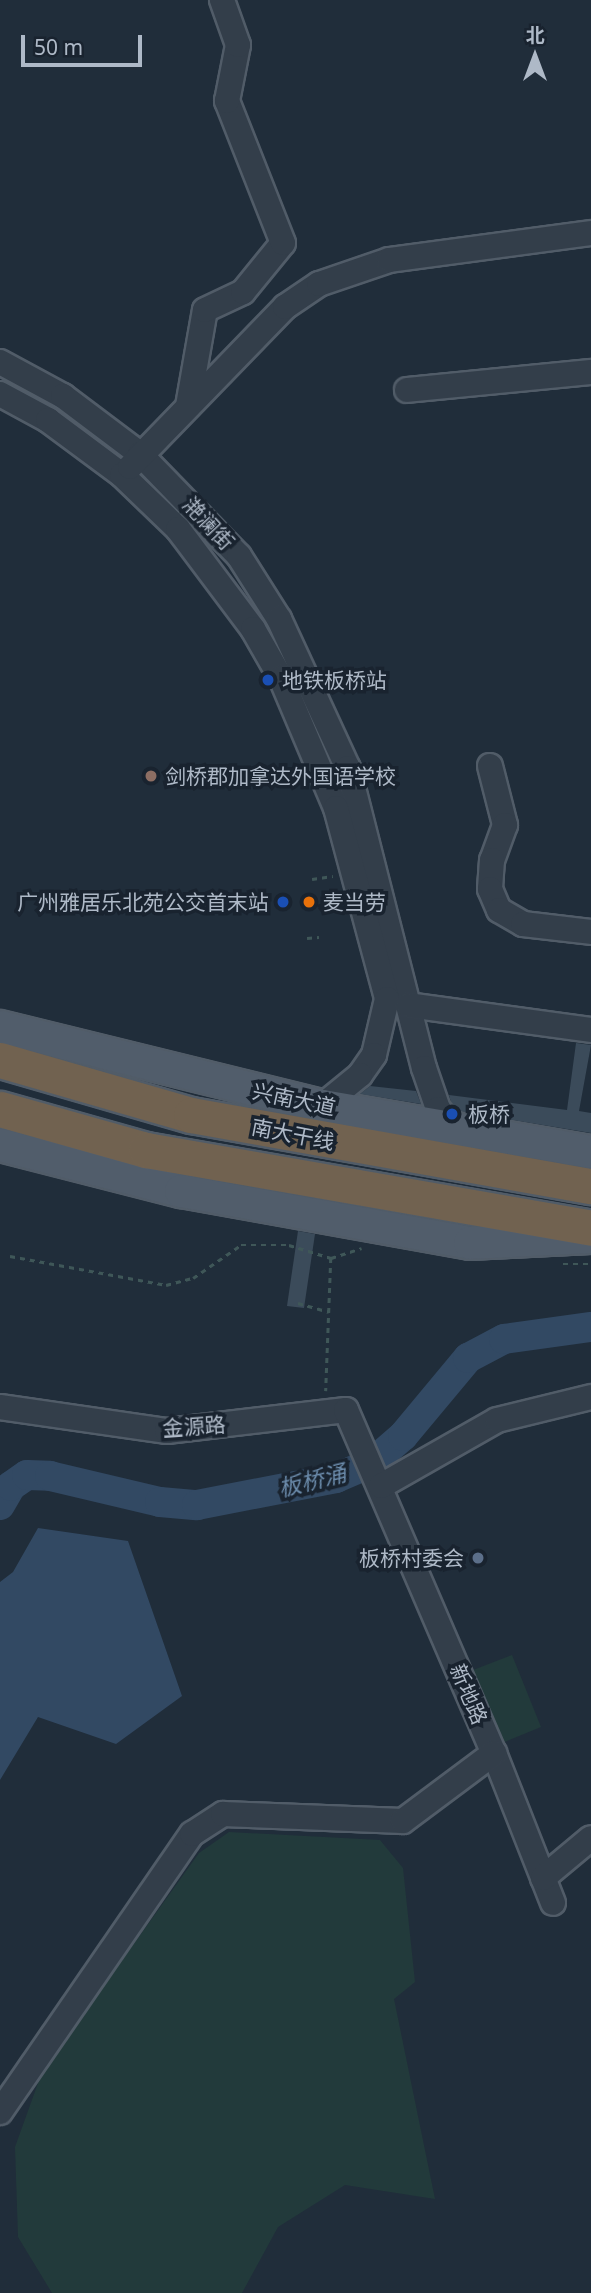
<!DOCTYPE html>
<meta charset="utf-8">
<style>
body{margin:0}
#map{position:relative;width:591px;height:2293px;overflow:hidden;background:#202d3a;font-family:"Noto Sans","Noto Sans SC",sans-serif}
div>[style]{position:absolute}
[style*='--x']{left:calc(var(--x)*1px);top:calc(var(--y)*1px);width:calc(var(--w)*1px);rotate:calc(var(--a)*1deg)}
.green>*{inset:0;background:#223a3b}
.water>*{inset:0;background:#324963}
.river>*{height:30px;margin:-15px;padding:0 15px;transform-origin:15px;border-radius:15px;background:#324963}
.building>*{inset:0;background:#3b4b5a}
.path>*{height:2.5px;margin-top:-1.25px;transform-origin:0;background:repeating-linear-gradient(90deg,#3f5758 0 5px,transparent 0 10px)}
.roads{filter:drop-shadow(2px 0 #515c68) drop-shadow(-2px 0 #515c68) drop-shadow(0 2px #515c68) drop-shadow(0 -2px #515c68)}
.minor>*{height:24px;margin:-12px;padding:0 12px;transform-origin:12px;border-radius:12px;background:#333e4a}
.major>*{height:32px;margin:-16px;padding:0 16px;transform-origin:16px;border-radius:16px;background:#515d6b}
.highway>*{height:35px;margin:-17.5px;padding:0 17.5px;transform-origin:17.5px;border-radius:17.5px;background:#716250}
.dots>*{width:19px;height:19px;translate:-50% -50%;box-sizing:border-box;border:4px solid #19232f;border-radius:50%}
span{translate:-50% -50%;white-space:nowrap;text-align:center;line-height:1.15;-webkit-text-stroke:7px #19232f;paint-order:stroke}
.street-label{font-size:21px;color:#aeb9c7}
.poi-label{font-size:21px;color:#aeb9c7}
.left{translate:0 -50%;text-align:left}
.right{translate:-100% -50%;text-align:right}
.water-label{font-size:23px;color:#6c8cac;font-style:italic}
.north{position:absolute;left:500px;top:21px;width:70px;height:70px;-webkit-text-stroke:5px #19232f;paint-order:stroke;rotate:0deg;font-size:19px;font-weight:700;line-height:28px;text-align:center;color:#aeb9c7}
.north::after{content:'';display:block;margin:auto;width:24px;height:32px;background:#aeb9c7;clip-path:polygon(50% 0,100% 100%,50% 72%,0 100%)}
.scale{position:absolute;left:21px;top:35px;width:121px;height:32px;box-sizing:border-box;border:4px solid #aeb9c7;border-top:0;padding-left:9px;font-size:21px;line-height:24px;white-space:nowrap;color:#aeb9c7;-webkit-text-stroke:5px #19232f;paint-order:stroke}
</style>
<div id="map">
<div class="green">
<div style="clip-path:polygon(512px 1655px,541px 1727px,502px 1743px,473px 1670px)"></div>
<div style="clip-path:polygon(229px 1832px,380px 1840px,403px 1868px,415px 1982px,394px 1999px,435px 2199px,345px 2185px,278px 2227px,242px 2293px,52px 2293px,18px 2237px,15px 2147px,42px 2072px,199px 1853px)"></div>
</div>
<div class="water">
<div style="clip-path:polygon(38px 1528px,128px 1541px,182px 1696px,116px 1744px,38px 1717px,0 1780px,0 1582px,13px 1572px)"></div>
</div>
<div class="river">
<div style="--x:0;--y:1505;--w:22;--a:-60"></div>
<div style="--x:11;--y:1486;--w:19;--a:-35"></div>
<div style="--x:27;--y:1475;--w:23;--a:2"></div>
<div style="--x:50;--y:1476;--w:113;--a:13.3"></div>
<div style="--x:160;--y:1502;--w:37;--a:5"></div>
<div style="--x:197;--y:1505;--w:142;--a:-11"></div>
<div style="--x:336;--y:1478;--w:40;--a:-23.4"></div>
<div style="--x:373;--y:1462;--w:40;--a:-41"></div>
<div style="--x:403;--y:1436;--w:102;--a:-50.2"></div>
<div style="--x:468;--y:1358;--w:41;--a:-27.8"></div>
<div style="--x:504;--y:1339;--w:88;--a:-7.9"></div>
</div>
<div class="building">
<div style="clip-path:polygon(576px 1043px,591px 1045px,579px 1111px,591px 1113px,591px 1133px,459px 1111px,451px 1102px,449px 1095px,567px 1110px)"></div>
<div style="clip-path:polygon(370px 1086px,416px 1091px,421px 1104px,360px 1094px)"></div>
<div style="clip-path:polygon(298px 1231px,315px 1234px,304px 1308px,287px 1306px)"></div>
</div>
<div class="path">
<div style="--x:312;--y:879;--w:21;--a:-8"></div>
<div style="--x:307;--y:938;--w:12;--a:-5"></div>
<div style="--x:10;--y:1256;--w:159;--a:10.5"></div>
<div style="--x:166;--y:1285;--w:28;--a:-15"></div>
<div style="--x:193;--y:1278;--w:58;--a:-34.5"></div>
<div style="--x:241;--y:1245;--w:48;--a:0"></div>
<div style="--x:289;--y:1245;--w:44;--a:17.2"></div>
<div style="--x:331;--y:1258;--w:133;--a:92.2"></div>
<div style="--x:331;--y:1258;--w:32;--a:-18"></div>
<div style="--x:563;--y:1264;--w:28;--a:0"></div>
<div style="--x:298;--y:1303;--w:32;--a:16"></div>
</div>
<div class="roads">
<div class="minor">
<div style="--x:0;--y:362;--w:72;--a:28.4"></div>
<div style="--x:63;--y:396;--w:96;--a:37"></div>
<div style="--x:140;--y:454;--w:142;--a:45.9"></div>
<div style="--x:239;--y:556;--w:75;--a:57.6"></div>
<div style="--x:279;--y:619;--w:164;--a:65.2"></div>
<div style="--x:348;--y:768;--w:309;--a:75.8"></div>
<div style="--x:424;--y:1068;--w:43;--a:71.1"></div>
<div style="--x:438;--y:1109;--w:26;--a:50"></div>
<div style="--x:407;--y:390;--w:185;--a:-5.6"></div>
<div style="--x:0;--y:394;--w:55;--a:28.4"></div>
<div style="--x:48;--y:420;--w:92;--a:36.6"></div>
<div style="--x:122;--y:475;--w:78;--a:44"></div>
<div style="--x:178;--y:529;--w:125;--a:53.1"></div>
<div style="--x:253;--y:629;--w:56;--a:60.3"></div>
<div style="--x:281;--y:678;--w:141;--a:67.1"></div>
<div style="--x:336;--y:808;--w:198;--a:75"></div>
<div style="--x:387;--y:999;--w:57;--a:103.1"></div>
<div style="--x:374;--y:1055;--w:24;--a:125"></div>
<div style="--x:360;--y:1075;--w:49;--a:140.8"></div>
<div style="--x:188;--y:406;--w:97;--a:-80"></div>
<div style="--x:205;--y:310;--w:42;--a:-25.3"></div>
<div style="--x:243;--y:292;--w:63;--a:-50.8"></div>
<div style="--x:283;--y:243;--w:153;--a:-111.5"></div>
<div style="--x:227;--y:101;--w:57;--a:-78.9"></div>
<div style="--x:238;--y:45;--w:48;--a:-109.6"></div>
<div style="--x:130;--y:467;--w:223;--a:-45.9"></div>
<div style="--x:285;--y:307;--w:41;--a:-34.1"></div>
<div style="--x:319;--y:284;--w:74;--a:-18.9"></div>
<div style="--x:389;--y:260;--w:204;--a:-7.6"></div>
<div style="--x:490;--y:766;--w:61;--a:75.7"></div>
<div style="--x:505;--y:825;--w:37;--a:110"></div>
<div style="--x:492;--y:860;--w:29;--a:94"></div>
<div style="--x:490;--y:889;--w:23;--a:67"></div>
<div style="--x:499;--y:910;--w:28;--a:30"></div>
<div style="--x:523;--y:924;--w:68;--a:6.7"></div>
<div style="--x:408;--y:1005;--w:185;--a:7.8"></div>
<div style="--x:0;--y:1407;--w:169;--a:8.2"></div>
<div style="--x:167;--y:1431;--w:180;--a:-6.7"></div>
<div style="--x:346;--y:1410;--w:374;--a:66.7"></div>
<div style="--x:494;--y:1753;--w:161;--a:68.5"></div>
<div style="--x:381;--y:1486;--w:133;--a:-29.6"></div>
<div style="--x:497;--y:1420;--w:97;--a:-13.7"></div>
<div style="--x:543;--y:1878;--w:62;--a:-39.8"></div>
<div style="--x:0;--y:2112;--w:338;--a:-55.4"></div>
<div style="--x:192;--y:1834;--w:37;--a:-33"></div>
<div style="--x:223;--y:1814;--w:180;--a:2.2"></div>
<div style="--x:403;--y:1821;--w:114;--a:-36.8"></div>
</div>
<div class="major">
<div style="--x:0;--y:1027;--w:332;--a:13.8"></div>
<div style="--x:322;--y:1106;--w:273;--a:9.7"></div>
<div style="--x:0;--y:1145;--w:187;--a:14.3"></div>
<div style="--x:181;--y:1191;--w:294;--a:10.2"></div>
<div style="--x:470;--y:1243;--w:121;--a:-2.8"></div>
</div>
<div class="highway">
<div style="--x:0;--y:1060;--w:199;--a:16.1"></div>
<div style="--x:191;--y:1115;--w:406;--a:10.1"></div>
<div style="--x:0;--y:1109;--w:152;--a:15.7"></div>
<div style="--x:146;--y:1150;--w:452;--a:9.9"></div>
</div>
</div>
<div class="dots">
<div style="left:268px;top:680px;background:#1a4fb4"></div>
<div style="left:151px;top:776px;background:#8d6e63"></div>
<div style="left:283px;top:902px;background:#1a4fb4"></div>
<div style="left:309px;top:902px;background:#e8710a"></div>
<div style="left:452px;top:1114px;background:#1a4fb4"></div>
<div style="left:478px;top:1558px;background:#5c6f8a"></div>
</div>
<div class="street-label">
<span style="left:209px;top:523px;rotate:47deg">滟澜街</span>
<span style="left:294px;top:1099px;rotate:12deg">兴南大道</span>
<span style="left:293px;top:1134px;rotate:11deg">南大干线</span>
<span style="left:194px;top:1426px;rotate:-4deg">金源路</span>
<span style="left:469px;top:1694px;rotate:67deg">新地路</span>
</div>
<div class="poi-label">
<span class="left" style="left:282px;top:680px">地铁板桥站</span>
<span class="left" style="left:165px;top:776px">剑桥郡加拿达外国语学校</span>
<span class="right" style="left:269px;top:902px">广州雅居乐北苑公交首末站</span>
<span class="left" style="left:323px;top:902px">麦当劳</span>
<span class="left" style="left:468px;top:1114px">板桥</span>
<span class="right" style="left:464px;top:1558px">板桥村委会</span>
</div>
<div class="water-label">
<span style="left:312px;top:1480px;rotate:-14deg">板桥涌</span>
</div>
<div class="north">北</div>
<div class="scale">50 m</div>
</div>
